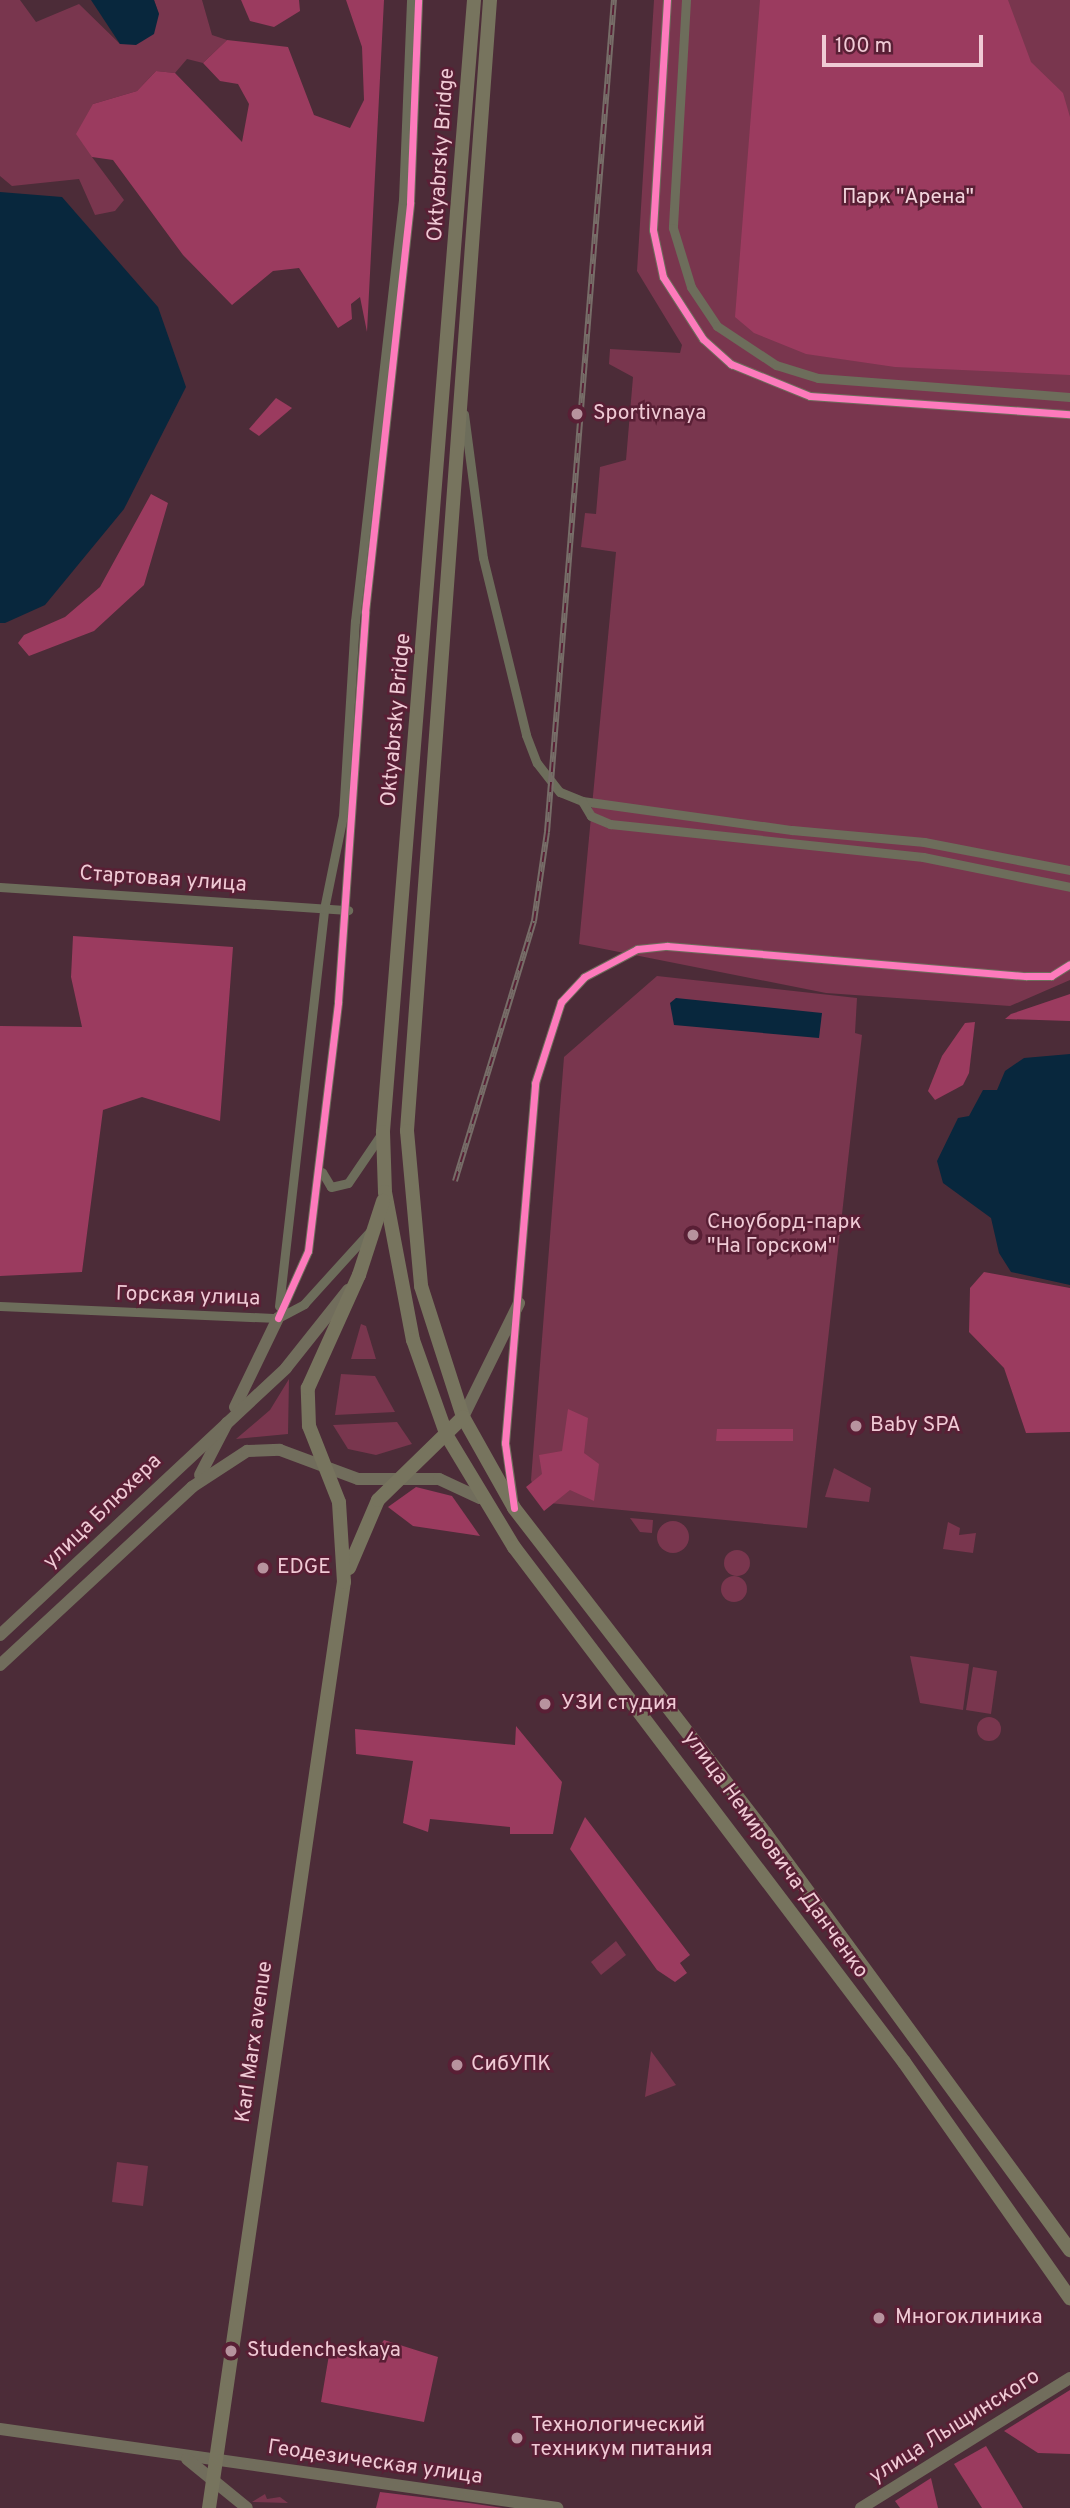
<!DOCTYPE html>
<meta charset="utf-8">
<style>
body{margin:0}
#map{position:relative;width:1070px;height:2508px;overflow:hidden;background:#4c2c38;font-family:Overpass,sans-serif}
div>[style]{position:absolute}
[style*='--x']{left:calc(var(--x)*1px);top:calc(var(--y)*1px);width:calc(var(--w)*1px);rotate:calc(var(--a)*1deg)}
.green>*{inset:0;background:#79364e}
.round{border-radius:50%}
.forest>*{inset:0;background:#9b3b5f}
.water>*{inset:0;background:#08273d}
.street>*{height:9px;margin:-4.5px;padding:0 4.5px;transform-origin:4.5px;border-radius:4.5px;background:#6d6d5b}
.secondary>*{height:12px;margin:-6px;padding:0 6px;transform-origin:6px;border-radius:6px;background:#716d5c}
.primary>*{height:14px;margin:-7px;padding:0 7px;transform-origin:7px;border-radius:7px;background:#77745e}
.rail>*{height:6px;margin-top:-3px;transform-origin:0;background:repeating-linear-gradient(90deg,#591f35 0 10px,#776d68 0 20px);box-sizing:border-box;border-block:2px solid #776d68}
.cycleway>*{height:7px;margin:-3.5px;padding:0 3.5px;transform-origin:3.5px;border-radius:3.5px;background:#fd7abc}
.dots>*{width:19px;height:19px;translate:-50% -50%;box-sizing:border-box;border:4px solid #591f35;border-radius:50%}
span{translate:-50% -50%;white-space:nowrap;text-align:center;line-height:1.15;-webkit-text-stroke:5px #591f35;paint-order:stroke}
.street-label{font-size:21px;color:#f0cad5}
.park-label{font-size:21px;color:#f3d5dd}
.poi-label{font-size:21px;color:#f0cad5}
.left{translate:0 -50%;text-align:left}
.scale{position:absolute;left:822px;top:35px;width:161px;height:32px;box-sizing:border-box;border:4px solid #f0cad5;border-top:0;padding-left:9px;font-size:21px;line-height:24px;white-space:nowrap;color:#f0cad5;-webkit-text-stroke:5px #591f35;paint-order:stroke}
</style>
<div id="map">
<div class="green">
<div style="clip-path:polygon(0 0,20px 0,36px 22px,79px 4px,120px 44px,159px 14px,154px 0,202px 0,212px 35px,227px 40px,203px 63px,187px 59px,175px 73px,156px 71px,137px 91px,93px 104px,92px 157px,124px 200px,115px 211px,95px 215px,79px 179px,12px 186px,0 176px)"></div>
<div style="clip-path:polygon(654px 0,1070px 0,1070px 980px,1010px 1006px,826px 993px,579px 944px,616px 552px,581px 547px,585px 513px,596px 514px,600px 467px,626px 460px,633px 377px,609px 364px,610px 349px,680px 353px,682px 345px,637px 271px)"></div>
<div style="clip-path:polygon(657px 976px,857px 998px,855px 1033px,862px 1035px,807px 1528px,539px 1502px,531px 1480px,564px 1057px)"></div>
<div style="clip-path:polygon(361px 1324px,366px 1326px,376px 1359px,351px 1359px)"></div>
<div style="clip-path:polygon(341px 1374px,375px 1376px,395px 1412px,335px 1415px)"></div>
<div style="clip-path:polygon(289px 1379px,288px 1434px,236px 1439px,270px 1410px)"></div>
<div style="clip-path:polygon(397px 1422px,412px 1444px,376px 1455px,348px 1449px,333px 1425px)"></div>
<div style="clip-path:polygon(834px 1468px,871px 1488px,869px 1502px,825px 1497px)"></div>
<div style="clip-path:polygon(630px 1518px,653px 1520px,652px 1533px,640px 1532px)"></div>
<div class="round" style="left:657px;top:1521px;width:32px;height:32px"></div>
<div style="clip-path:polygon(948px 1522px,960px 1528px,959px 1535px,976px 1533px,973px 1553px,943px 1549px)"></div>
<div class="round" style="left:724px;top:1550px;width:26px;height:26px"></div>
<div class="round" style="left:721px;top:1576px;width:26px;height:26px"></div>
<div style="clip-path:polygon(910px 1656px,969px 1664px,963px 1710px,920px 1703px)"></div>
<div style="clip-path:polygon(973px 1667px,997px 1671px,991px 1714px,966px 1710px)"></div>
<div class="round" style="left:977px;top:1717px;width:24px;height:24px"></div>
<div style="clip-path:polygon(616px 1941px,626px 1955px,601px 1975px,591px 1962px)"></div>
<div style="clip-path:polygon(651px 2051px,676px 2085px,645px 2097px)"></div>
<div style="clip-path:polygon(117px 2162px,148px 2166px,143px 2206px,112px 2202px)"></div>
<div style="clip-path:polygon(265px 2494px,267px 2499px,280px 2497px,288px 2503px,252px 2502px)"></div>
</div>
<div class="forest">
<div style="clip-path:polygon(241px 0,299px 0,300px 11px,274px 27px,250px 21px)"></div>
<div style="clip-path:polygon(346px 0,384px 0,367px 332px,360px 297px,351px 304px,352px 319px,338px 328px,299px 268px,273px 271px,232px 305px,183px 255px,113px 160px,92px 157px,76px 134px,93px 104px,137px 91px,156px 71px,175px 73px,242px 142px,249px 104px,238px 84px,220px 81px,203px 63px,227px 40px,288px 47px,314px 115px,350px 128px,364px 100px,362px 47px)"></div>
<div style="clip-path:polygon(760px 0,1008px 0,1031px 62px,1063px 93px,1070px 117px,1070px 375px,895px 367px,806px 354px,754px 333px,735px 317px)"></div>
<div style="clip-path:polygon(276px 398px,292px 408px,259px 436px,249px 429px)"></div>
<div style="clip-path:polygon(151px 494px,168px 503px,144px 585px,94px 631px,29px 656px,18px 643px,24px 635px,65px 617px,100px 587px)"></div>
<div style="clip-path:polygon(73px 936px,233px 947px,220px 1121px,142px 1097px,103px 1110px,82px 1272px,0 1276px,0 1026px,82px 1027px,71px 977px)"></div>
<div style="clip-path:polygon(1070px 994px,1070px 1021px,1005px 1019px,1011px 1014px)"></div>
<div style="clip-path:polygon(975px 1022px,969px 1073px,963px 1085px,935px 1100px,928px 1091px,942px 1056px,965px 1023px)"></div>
<div style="clip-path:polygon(984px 1272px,1070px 1288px,1070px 1432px,1026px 1433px,1004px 1368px,969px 1332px,970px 1288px)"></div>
<div style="clip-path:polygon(568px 1409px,588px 1418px,584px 1453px,599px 1464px,594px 1501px,570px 1490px,544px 1511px,526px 1487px,542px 1474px,539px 1455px,562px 1451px)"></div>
<div style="clip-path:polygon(717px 1429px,793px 1429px,793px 1441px,716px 1441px)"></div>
<div style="clip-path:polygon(416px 1487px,452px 1496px,480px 1536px,413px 1526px,388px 1507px)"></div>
<div style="clip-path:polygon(516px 1726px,562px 1782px,553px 1834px,510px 1834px,510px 1827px,430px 1819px,428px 1832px,403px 1823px,413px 1761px,356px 1754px,355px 1729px,515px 1745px)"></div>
<div style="clip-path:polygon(585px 1817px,690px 1955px,680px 1963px,687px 1973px,675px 1982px,657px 1970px,570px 1849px)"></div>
<div style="clip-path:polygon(384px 2340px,438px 2357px,424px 2422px,321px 2402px,330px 2349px,375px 2352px)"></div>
<div style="clip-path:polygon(1070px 2390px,1070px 2454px,1038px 2453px,1004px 2431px)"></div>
<div style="clip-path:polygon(986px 2446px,1023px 2508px,982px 2508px,954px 2464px)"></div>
<div style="clip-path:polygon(931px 2478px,938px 2508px,900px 2508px,895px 2501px)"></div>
<div style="clip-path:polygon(380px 2492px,469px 2503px,503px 2508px,376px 2508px)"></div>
</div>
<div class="water">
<div style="clip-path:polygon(91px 0,154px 0,159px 14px,154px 34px,136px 45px,120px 44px)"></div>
<div style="clip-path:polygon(0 192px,62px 197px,158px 307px,186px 387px,124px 509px,45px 605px,5px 623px,0 623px)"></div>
<div style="clip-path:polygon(676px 998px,822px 1013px,819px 1038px,674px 1025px,670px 1003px)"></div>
<div style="clip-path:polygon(1070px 1054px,1070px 1285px,1011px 1272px,999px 1253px,991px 1218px,943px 1183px,937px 1161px,958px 1118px,969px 1116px,983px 1090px,997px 1090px,1005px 1071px,1024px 1058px)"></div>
</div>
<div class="street">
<div style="--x:667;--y:0;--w:230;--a:93.5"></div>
<div style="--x:653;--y:230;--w:48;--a:78"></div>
<div style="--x:663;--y:277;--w:74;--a:57.2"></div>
<div style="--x:703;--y:339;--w:38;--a:42"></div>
<div style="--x:731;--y:364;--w:85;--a:22.1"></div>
<div style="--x:810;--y:396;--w:261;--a:4"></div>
<div style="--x:686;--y:0;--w:228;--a:93.3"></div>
<div style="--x:673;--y:228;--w:62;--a:73"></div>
<div style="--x:691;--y:287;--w:47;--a:56.3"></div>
<div style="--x:717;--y:326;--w:71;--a:33.5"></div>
<div style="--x:776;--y:365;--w:44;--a:17.2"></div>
<div style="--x:818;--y:378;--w:253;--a:4.3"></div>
<div style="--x:464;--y:414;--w:145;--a:82.5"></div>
<div style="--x:483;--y:558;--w:182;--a:76.3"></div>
<div style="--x:526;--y:735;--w:30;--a:69"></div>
<div style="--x:537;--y:763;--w:37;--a:52"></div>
<div style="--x:560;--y:792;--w:24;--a:22"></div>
<div style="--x:582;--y:801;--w:212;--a:7.9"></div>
<div style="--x:792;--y:830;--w:133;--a:5.2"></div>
<div style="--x:924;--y:842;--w:149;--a:10.9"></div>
<div style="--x:582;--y:801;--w:17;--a:59"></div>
<div style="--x:591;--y:816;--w:21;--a:23"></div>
<div style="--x:610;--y:824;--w:315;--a:6"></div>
<div style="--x:923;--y:857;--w:150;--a:11.5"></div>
<div style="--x:0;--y:887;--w:349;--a:3.8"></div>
<div style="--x:322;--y:1172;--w:17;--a:59"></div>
<div style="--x:331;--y:1187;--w:17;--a:-13"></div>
<div style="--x:348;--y:1183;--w:60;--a:-55.8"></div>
<div style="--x:0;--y:1306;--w:278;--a:2.5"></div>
<div style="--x:278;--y:1318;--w:30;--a:-28"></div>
<div style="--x:304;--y:1304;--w:100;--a:-47.8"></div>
<div style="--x:279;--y:1306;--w:400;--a:-83.5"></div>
<div style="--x:324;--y:909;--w:95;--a:-78.5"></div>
<div style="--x:343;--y:816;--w:195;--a:-86.5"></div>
<div style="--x:355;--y:621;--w:424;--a:-83.5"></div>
<div style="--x:403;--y:200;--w:200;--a:-87.7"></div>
<div style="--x:278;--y:1318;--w:73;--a:-65.9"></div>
<div style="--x:308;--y:1251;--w:251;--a:-83.1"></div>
<div style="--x:338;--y:1002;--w:391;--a:-86"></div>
<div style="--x:365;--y:612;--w:412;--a:-83.7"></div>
<div style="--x:410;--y:202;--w:202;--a:-87.7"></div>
<div style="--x:513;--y:1499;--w:57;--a:-98.1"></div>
<div style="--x:505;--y:1443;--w:361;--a:-85.2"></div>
<div style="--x:535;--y:1083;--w:85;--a:-72.2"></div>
<div style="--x:561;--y:1002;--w:34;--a:-47"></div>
<div style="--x:584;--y:977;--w:60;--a:-27.8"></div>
<div style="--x:637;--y:949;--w:30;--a:-6"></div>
<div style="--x:667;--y:946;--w:360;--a:4.8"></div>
<div style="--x:1026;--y:976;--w:25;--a:0"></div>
<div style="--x:1051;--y:976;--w:22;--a:-32"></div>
</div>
<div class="secondary">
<div style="--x:235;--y:1407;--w:99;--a:-64.2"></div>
<div style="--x:463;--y:1417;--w:127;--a:-63.8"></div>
<div style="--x:200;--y:1475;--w:59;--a:-62.6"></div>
<div style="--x:0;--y:1635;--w:391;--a:-43"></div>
<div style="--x:286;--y:1368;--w:100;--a:-51.5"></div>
<div style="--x:0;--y:1665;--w:262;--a:-42.8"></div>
<div style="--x:192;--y:1487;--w:66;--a:-33.2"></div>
<div style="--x:247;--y:1451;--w:33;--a:-2"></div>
<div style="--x:280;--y:1450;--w:83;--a:20.4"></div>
<div style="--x:358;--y:1479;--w:81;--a:0"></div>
<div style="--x:439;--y:1479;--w:45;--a:24.9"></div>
<div style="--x:0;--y:2429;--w:563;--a:8.07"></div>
<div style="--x:187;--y:2459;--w:77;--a:39.2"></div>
<div style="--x:861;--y:2508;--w:246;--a:-31.9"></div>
</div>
<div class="primary">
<div style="--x:474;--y:0;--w:1136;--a:94.6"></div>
<div style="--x:383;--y:1132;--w:60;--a:88.1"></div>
<div style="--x:385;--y:1192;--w:151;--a:79.3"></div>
<div style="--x:413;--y:1340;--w:102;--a:70.5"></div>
<div style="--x:447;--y:1436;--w:130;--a:58.9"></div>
<div style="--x:514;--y:1547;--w:646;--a:52.86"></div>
<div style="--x:904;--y:2062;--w:289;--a:54.9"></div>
<div style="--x:490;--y:0;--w:1134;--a:94.2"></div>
<div style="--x:407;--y:1131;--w:156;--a:84.8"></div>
<div style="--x:421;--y:1286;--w:138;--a:72.2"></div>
<div style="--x:463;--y:1417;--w:104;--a:60.7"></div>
<div style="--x:514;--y:1508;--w:411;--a:52.3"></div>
<div style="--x:765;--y:1833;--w:517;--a:53.82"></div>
<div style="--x:349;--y:1568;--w:74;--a:-66.9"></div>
<div style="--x:378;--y:1500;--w:119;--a:-44.3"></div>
<div style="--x:209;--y:2508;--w:936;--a:-81.71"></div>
<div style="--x:344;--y:1582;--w:80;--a:-93.6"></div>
<div style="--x:339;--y:1502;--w:82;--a:-111.5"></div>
<div style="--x:309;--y:1426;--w:38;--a:-92"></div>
<div style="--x:308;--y:1388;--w:124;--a:-65.7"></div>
<div style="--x:359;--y:1275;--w:78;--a:-72"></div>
</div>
<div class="rail">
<div style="--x:455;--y:1181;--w:272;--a:-73.1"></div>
<div style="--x:534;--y:921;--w:90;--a:-81.7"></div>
<div style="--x:547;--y:832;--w:835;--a:-85.4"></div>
</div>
<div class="cycleway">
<div style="--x:667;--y:0;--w:230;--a:93.5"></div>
<div style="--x:653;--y:230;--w:48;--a:78"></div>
<div style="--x:663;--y:277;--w:74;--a:57.2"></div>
<div style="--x:703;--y:339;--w:38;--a:42"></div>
<div style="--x:731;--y:364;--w:85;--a:22.1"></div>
<div style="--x:810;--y:396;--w:261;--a:4"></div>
<div style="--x:278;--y:1318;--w:73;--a:-65.9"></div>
<div style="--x:308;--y:1251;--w:251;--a:-83.1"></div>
<div style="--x:338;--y:1002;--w:391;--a:-86"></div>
<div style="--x:365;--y:612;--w:412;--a:-83.7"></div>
<div style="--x:410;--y:202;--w:202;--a:-87.7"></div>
<div style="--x:514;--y:1508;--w:66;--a:-97.9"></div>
<div style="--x:505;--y:1443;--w:361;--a:-85.2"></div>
<div style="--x:535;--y:1083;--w:85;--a:-72.2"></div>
<div style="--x:561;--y:1002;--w:34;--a:-47"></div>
<div style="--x:584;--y:977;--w:60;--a:-27.8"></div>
<div style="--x:637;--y:949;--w:30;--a:-6"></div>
<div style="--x:667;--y:946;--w:360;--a:4.8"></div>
<div style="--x:1026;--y:976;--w:25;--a:0"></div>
<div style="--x:1051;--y:976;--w:22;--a:-32"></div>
</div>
<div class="dots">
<div style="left:577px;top:414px;background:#b7939e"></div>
<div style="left:693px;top:1235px;background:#b7939e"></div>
<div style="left:856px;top:1426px;background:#b7939e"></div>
<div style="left:263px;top:1568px;background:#b7939e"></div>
<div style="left:545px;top:1704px;background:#b7939e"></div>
<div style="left:457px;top:2065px;background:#b7939e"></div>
<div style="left:879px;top:2318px;background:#b7939e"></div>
<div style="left:231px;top:2351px;background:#b7939e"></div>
<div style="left:517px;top:2438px;background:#b7939e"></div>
</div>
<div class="street-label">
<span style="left:442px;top:155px;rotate:-86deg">Oktyabrsky Bridge</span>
<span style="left:397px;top:720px;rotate:-85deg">Oktyabrsky Bridge</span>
<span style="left:163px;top:880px;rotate:4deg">Стартовая улица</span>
<span style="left:188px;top:1297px;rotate:2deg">Горская улица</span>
<span style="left:103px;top:1512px;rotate:-44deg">улица Блюхера</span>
<span style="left:775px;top:1855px;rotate:54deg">улица Немировича-Данченко</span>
<span style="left:255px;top:2042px;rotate:-82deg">Karl Marx avenue</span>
<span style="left:955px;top:2427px;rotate:-32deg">улица Лыщинского</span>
<span style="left:375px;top:2463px;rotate:8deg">Геодезическая улица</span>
</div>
<div class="park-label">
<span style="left:908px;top:198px">Парк "Арена"</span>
</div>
<div class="poi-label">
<span class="left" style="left:593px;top:414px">Sportivnaya</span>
<span class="left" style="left:707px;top:1235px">Сноуборд-парк<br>"На Горском"</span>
<span class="left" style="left:870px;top:1426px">Baby SPA</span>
<span class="left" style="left:277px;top:1568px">EDGE</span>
<span class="left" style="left:561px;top:1704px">УЗИ студия</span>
<span class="left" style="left:471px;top:2065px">СибУПК</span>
<span class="left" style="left:895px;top:2318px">Многоклиника</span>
<span class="left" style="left:247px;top:2351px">Studencheskaya</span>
<span class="left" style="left:531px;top:2438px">Технологический<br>техникум питания</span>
</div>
<div class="scale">100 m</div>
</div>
